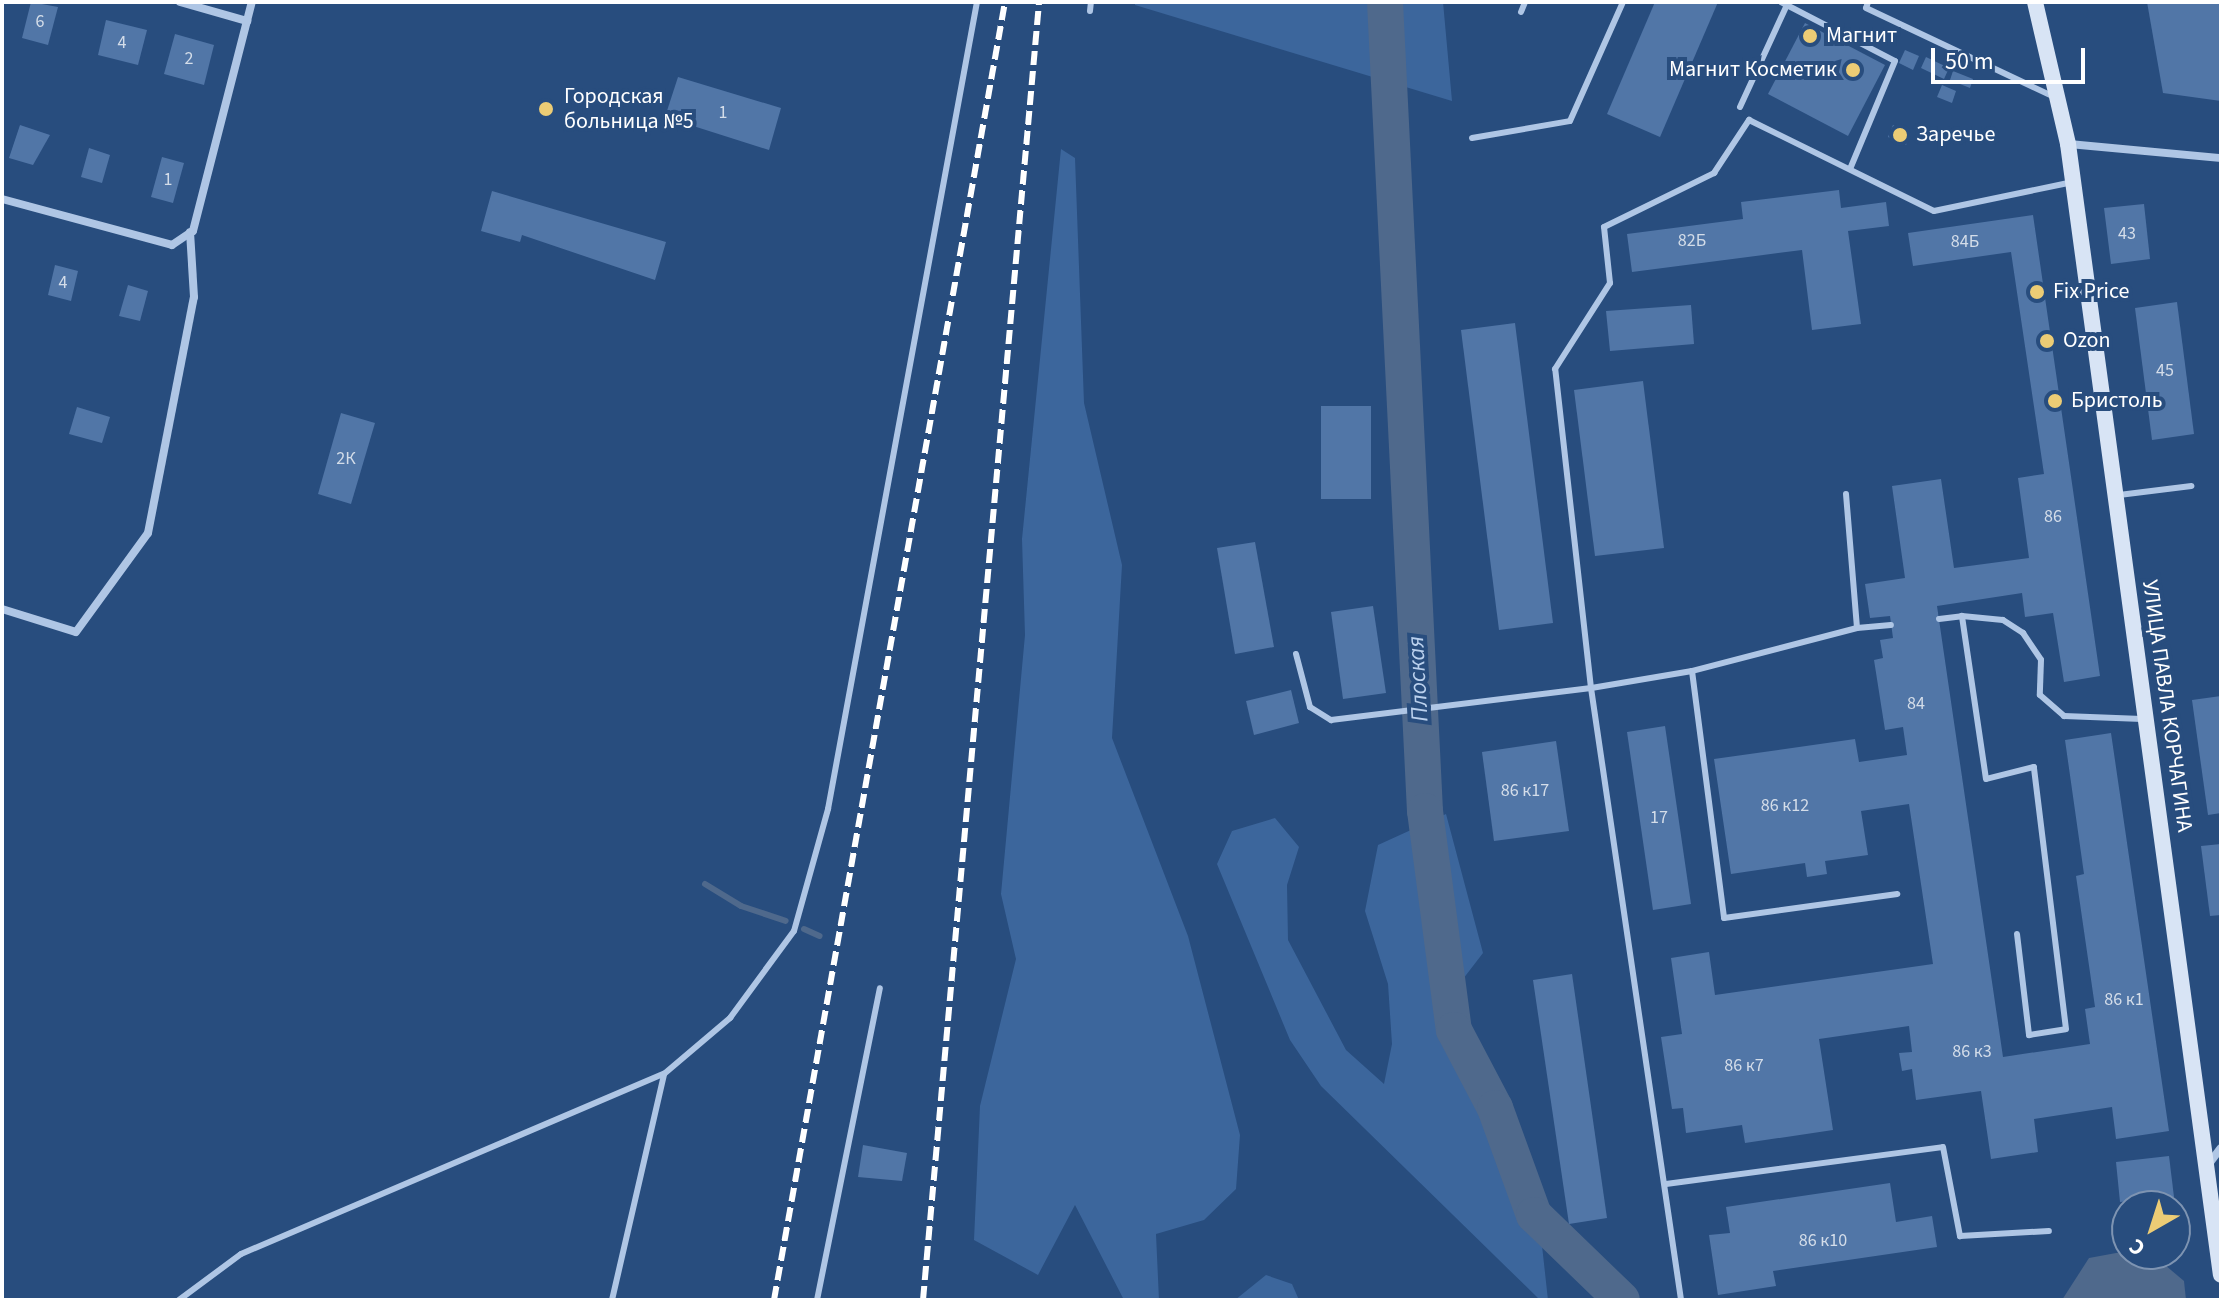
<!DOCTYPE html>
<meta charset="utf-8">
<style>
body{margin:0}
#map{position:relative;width:2223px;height:1302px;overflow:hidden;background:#284d7e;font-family:"Source Sans 3",sans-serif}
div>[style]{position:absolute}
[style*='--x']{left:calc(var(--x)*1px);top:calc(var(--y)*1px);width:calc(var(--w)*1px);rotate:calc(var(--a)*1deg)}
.green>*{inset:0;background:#3c669c}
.water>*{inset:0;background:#4f698c}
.stream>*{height:6px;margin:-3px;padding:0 3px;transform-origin:3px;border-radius:3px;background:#4f698c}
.river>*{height:36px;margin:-18px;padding:0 18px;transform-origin:18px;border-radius:18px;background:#4f698c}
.building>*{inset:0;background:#5176a7}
.lane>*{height:6px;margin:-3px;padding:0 3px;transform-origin:3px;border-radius:3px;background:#afc6e5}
.street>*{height:8px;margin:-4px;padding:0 4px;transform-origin:4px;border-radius:4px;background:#afc6e5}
.secondary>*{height:16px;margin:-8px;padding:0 8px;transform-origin:8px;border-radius:8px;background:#d8e4f5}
.rail>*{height:6px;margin-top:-3px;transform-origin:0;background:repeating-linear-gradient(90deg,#fff 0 14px,transparent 0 20px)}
.dots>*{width:22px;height:22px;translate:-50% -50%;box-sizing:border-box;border:4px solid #284d7e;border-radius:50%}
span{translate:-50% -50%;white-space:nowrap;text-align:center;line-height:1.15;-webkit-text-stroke:8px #284d7e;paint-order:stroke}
.number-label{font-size:18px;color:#d4dde9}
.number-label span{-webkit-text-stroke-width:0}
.poi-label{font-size:22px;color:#fff}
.left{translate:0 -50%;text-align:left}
.right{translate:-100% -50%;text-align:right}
.street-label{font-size:22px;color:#fff}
.water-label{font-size:24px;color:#bad0ed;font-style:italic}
.frame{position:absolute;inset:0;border:4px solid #fff;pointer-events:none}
.north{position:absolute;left:2111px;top:1190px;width:80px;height:80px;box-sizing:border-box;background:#284d7e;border:2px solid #7e94b2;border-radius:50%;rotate:219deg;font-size:22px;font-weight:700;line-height:32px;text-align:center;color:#fff}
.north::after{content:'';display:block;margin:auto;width:28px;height:36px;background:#eccc75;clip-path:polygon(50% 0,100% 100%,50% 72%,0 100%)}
.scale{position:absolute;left:1931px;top:48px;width:154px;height:36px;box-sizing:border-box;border:4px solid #fff;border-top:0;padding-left:10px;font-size:24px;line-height:28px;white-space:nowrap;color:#fff;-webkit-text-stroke:6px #284d7e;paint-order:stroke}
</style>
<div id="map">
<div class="green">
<div style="clip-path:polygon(1135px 2px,1443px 2px,1452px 101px,1135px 5px)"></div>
<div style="clip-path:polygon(1061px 149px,1075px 158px,1084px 403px,1122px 565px,1112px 738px,1188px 936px,1240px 1135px,1236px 1189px,1204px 1220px,1156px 1234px,1159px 1300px,1124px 1300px,1075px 1205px,1038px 1275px,974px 1240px,980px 1106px,1016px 959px,1001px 894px,1025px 635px,1022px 539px)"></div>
<div style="clip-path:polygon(1446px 814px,1483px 953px,1463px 979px,1465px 1029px,1495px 1082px,1535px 1182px,1548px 1300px,1540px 1300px,1321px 1086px,1290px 1040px,1217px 864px,1232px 831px,1275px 818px,1299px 847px,1287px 885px,1288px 940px,1346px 1050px,1384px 1084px,1392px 1044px,1388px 984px,1365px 911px,1378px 845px)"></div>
<div style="clip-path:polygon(1266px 1275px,1292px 1284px,1299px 1300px,1235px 1300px)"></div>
</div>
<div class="water">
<div style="clip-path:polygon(2127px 1251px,2152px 1254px,2184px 1281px,2186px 1300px,2062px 1300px,2089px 1258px)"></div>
</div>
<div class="stream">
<div style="--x:705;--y:884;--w:42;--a:31.4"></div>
<div style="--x:741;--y:906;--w:47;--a:18.4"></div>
<div style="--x:804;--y:929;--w:17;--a:24"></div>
</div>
<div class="river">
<div style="--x:1385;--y:2;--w:810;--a:87.17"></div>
<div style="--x:1425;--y:811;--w:221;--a:82.5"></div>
<div style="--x:1454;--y:1030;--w:88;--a:62.3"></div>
<div style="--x:1495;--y:1108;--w:114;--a:70"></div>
<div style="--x:1534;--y:1215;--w:122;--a:44"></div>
</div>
<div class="building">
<div style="clip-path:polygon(31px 2px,58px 7px,48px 45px,22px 38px)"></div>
<div style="clip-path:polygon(1655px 2px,1718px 2px,1660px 137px,1607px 114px)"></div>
<div style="clip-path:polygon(2147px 2px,2221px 2px,2221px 101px,2163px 93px)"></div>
<div style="clip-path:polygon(106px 20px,147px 30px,138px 65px,98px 55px)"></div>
<div style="clip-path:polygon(1805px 23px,1885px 65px,1848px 136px,1768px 94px)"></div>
<div style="clip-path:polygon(175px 34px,214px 45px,204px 85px,164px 74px)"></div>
<div style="clip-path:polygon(1905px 50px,1919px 56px,1913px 70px,1899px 63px)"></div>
<div style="clip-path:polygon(1926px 57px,1949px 68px,1944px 79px,1921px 68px)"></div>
<div style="clip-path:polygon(1953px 71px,1973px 79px,1970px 88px,1950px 80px)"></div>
<div style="clip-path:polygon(678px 77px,781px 108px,769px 150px,665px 117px)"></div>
<div style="clip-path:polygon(1942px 85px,1956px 91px,1952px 103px,1937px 97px)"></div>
<div style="clip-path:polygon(20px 125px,50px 135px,33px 165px,9px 158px)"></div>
<div style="clip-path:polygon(1893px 125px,1911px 134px,1906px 145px,1888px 137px)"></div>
<div style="clip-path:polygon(89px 148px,110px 155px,102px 183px,81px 177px)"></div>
<div style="clip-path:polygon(162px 157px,184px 163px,173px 203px,151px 197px)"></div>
<div style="clip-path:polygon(1839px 190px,1841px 208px,1886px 202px,1889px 226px,1848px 231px,1861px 324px,1812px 330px,1802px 250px,1632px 272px,1627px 234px,1743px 219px,1741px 202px)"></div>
<div style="clip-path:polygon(492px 191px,666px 242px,655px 280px,522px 235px,520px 242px,481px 231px)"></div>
<div style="clip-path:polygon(2144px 204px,2150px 259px,2111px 264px,2104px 208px)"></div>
<div style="clip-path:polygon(2033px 215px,2100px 676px,2064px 682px,2053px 613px,2025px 617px,2022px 593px,1937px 606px,2003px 1057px,2090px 1044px,2085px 1009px,2095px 1007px,2076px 876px,2084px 874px,2065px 740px,2111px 733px,2169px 1131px,2116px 1139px,2112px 1107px,2034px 1119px,2038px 1152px,1991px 1159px,1981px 1091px,1916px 1100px,1912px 1069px,1902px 1071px,1899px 1053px,1912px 1052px,1909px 1026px,1819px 1039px,1833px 1130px,1745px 1143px,1742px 1125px,1686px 1133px,1683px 1108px,1672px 1109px,1661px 1037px,1682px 1034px,1671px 958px,1709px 952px,1715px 995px,1933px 964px,1909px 804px,1861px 811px,1868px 855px,1825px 861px,1827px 874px,1807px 877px,1805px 863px,1731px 874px,1714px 759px,1855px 739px,1859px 762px,1907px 755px,1903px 727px,1885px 730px,1874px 660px,1883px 658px,1880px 640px,1893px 638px,1890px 616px,1870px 618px,1865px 584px,1905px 578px,1892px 486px,1941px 479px,1954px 568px,2029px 558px,2018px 478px,2044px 474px,2011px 252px,1913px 266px,1908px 233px)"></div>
<div style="clip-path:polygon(55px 265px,78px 271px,71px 301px,48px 295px)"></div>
<div style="clip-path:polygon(128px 285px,148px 291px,140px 321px,119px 316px)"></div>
<div style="clip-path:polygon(2177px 302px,2194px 434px,2152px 440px,2135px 308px)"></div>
<div style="clip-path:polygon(1691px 305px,1694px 344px,1610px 351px,1606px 311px)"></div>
<div style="clip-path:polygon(1515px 323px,1553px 623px,1499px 630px,1461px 330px)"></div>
<div style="clip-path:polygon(1643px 381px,1664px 548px,1595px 556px,1574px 390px)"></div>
<div style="clip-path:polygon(1321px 406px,1371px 406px,1371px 499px,1321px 499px)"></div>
<div style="clip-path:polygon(77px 407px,110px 417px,102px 443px,69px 434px)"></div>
<div style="clip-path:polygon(341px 413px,375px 423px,351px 504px,318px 494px)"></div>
<div style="clip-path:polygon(1255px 542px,1274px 647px,1235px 654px,1217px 548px)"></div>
<div style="clip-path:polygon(1373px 606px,1386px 693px,1343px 699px,1331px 612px)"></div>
<div style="clip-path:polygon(1291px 690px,1299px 723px,1254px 735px,1246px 701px)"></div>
<div style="clip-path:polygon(2221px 696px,2221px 813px,2208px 815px,2192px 700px)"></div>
<div style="clip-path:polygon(1665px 726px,1691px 904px,1653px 910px,1627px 732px)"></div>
<div style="clip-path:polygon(1556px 741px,1569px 831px,1494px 841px,1482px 752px)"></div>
<div style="clip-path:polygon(2221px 844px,2221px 915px,2210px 916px,2201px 846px)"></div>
<div style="clip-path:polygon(1572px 974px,1607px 1218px,1569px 1224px,1533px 980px)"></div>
<div style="clip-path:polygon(863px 1145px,907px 1153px,902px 1181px,858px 1177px)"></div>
<div style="clip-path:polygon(2169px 1156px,2174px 1197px,2120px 1202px,2116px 1162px)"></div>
<div style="clip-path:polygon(1890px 1183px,1896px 1222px,1932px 1216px,1937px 1247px,1773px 1271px,1776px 1286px,1718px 1295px,1709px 1235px,1730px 1233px,1726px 1207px)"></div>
</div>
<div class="lane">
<div style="--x:1781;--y:2;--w:128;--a:27.4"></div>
<div style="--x:1895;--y:61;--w:117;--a:112.6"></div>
<div style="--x:1868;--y:2;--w:6;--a:108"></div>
<div style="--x:1866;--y:8;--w:208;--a:25.3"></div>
<div style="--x:1090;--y:11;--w:9;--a:-84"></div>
<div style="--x:1521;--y:12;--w:11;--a:-68"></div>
<div style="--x:1740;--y:107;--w:112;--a:-65.3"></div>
<div style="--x:1472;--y:138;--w:99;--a:-9.8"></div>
<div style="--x:1570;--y:121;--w:130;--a:-66"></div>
<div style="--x:1846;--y:494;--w:134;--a:85.3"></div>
<div style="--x:1857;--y:628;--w:171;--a:165.4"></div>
<div style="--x:1692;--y:671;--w:102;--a:170.4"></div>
<div style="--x:1591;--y:688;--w:321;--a:-96.4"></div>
<div style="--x:1555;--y:369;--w:102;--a:-57.4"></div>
<div style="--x:1610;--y:283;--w:56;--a:-96.1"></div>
<div style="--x:1604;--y:227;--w:123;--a:-26.1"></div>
<div style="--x:1714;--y:173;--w:64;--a:-56.6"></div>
<div style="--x:1749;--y:120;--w:206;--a:26.2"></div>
<div style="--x:1934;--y:211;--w:142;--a:-11.8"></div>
<div style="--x:2119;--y:495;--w:73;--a:-7.1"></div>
<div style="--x:1939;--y:619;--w:23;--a:-7"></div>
<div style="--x:1857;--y:628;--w:34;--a:-5"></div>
<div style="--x:1296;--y:654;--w:55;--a:75.2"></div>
<div style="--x:1310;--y:707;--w:25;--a:32"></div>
<div style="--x:1331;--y:720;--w:262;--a:-7"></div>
<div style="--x:1591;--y:688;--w:619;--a:81.63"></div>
<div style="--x:1692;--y:671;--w:249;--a:82.6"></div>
<div style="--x:1724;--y:918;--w:175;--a:-7.9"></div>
<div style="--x:2017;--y:934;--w:102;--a:83.2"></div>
<div style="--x:2029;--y:1035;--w:37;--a:-9"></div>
<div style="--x:2066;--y:1029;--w:264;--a:-97"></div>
<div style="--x:2034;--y:767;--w:49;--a:166"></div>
<div style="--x:1986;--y:779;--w:165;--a:-98.4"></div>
<div style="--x:1962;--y:616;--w:41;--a:5.6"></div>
<div style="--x:2003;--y:620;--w:24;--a:33"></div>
<div style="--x:2023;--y:633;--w:32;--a:56"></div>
<div style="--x:2041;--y:660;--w:35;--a:92"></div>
<div style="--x:2040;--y:695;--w:32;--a:41"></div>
<div style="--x:2064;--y:716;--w:78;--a:2.2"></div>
<div style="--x:1666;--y:1184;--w:279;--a:-7.6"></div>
<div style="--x:1943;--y:1147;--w:91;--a:79.2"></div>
<div style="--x:1960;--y:1236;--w:89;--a:-3.2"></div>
<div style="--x:179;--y:1300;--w:77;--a:-36.6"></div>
<div style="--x:241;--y:1254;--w:460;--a:-23.1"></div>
<div style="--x:664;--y:1074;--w:87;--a:-40.3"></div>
<div style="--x:730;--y:1018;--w:108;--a:-53.7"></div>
<div style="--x:794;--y:931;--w:127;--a:-74.4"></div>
<div style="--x:828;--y:809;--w:821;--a:-79.54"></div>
<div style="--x:612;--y:1300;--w:232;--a:-77"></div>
<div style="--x:817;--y:1300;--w:318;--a:-78.6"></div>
</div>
<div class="street">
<div style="--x:180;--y:2;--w:70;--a:15.8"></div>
<div style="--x:2069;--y:144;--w:153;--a:5.3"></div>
<div style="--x:2;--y:199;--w:176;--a:15.1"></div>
<div style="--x:172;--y:245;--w:25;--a:-34"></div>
<div style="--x:193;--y:231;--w:236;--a:-75.6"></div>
<div style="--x:2;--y:609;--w:77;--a:17.3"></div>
<div style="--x:76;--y:632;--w:122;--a:-54"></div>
<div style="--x:148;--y:533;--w:240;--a:-79"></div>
<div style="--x:194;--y:297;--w:65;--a:-93.5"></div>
<div style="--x:2208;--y:1165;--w:21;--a:-53"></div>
</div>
<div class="secondary">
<div style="--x:2035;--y:2;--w:146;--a:76.9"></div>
<div style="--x:2068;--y:144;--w:1141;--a:82.3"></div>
</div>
<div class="rail">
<div style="--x:774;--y:1300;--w:1318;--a:-79.91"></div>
<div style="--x:923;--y:1300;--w:1303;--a:-84.89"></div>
</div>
<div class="dots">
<div style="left:1810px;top:36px;background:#eccc75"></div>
<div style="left:1853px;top:70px;background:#eccc75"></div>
<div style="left:546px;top:109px;background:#eccc75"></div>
<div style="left:1900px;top:135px;background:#eccc75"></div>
<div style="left:2037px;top:292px;background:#eccc75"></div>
<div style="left:2047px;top:341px;background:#eccc75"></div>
<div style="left:2055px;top:401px;background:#eccc75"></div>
</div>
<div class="number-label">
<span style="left:40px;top:22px">6</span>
<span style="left:122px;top:43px">4</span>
<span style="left:189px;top:59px">2</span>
<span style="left:723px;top:113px">1</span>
<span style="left:168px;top:180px">1</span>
<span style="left:2127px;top:234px">43</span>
<span style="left:1692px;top:241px">82Б</span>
<span style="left:1965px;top:242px">84Б</span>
<span style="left:63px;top:283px">4</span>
<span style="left:2165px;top:371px">45</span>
<span style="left:346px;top:459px">2К</span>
<span style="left:2053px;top:517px">86</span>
<span style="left:1916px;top:704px">84</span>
<span style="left:1525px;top:791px">86 к17</span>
<span style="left:1785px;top:806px">86 к12</span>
<span style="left:1659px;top:818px">17</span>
<span style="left:2124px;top:1000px">86 к1</span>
<span style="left:1972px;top:1052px">86 к3</span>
<span style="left:1744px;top:1066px">86 к7</span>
<span style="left:1823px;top:1241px">86 к10</span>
</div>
<div class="poi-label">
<span class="left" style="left:1826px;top:36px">Магнит</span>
<span class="right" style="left:1837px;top:70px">Магнит Косметик</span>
<span class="left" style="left:564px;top:109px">Городская<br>больница №5</span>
<span class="left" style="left:1916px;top:135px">Заречье</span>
<span class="left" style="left:2053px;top:292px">Fix Price</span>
<span class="left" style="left:2063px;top:341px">Ozon</span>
<span class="left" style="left:2071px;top:401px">Бристоль</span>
</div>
<div class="street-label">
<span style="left:2167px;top:706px;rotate:82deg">УЛИЦА ПАВЛА КОРЧАГИНА</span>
</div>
<div class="water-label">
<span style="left:1418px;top:679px;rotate:-93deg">Плоская</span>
</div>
<div class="frame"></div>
<div class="north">С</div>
<div class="scale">50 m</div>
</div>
